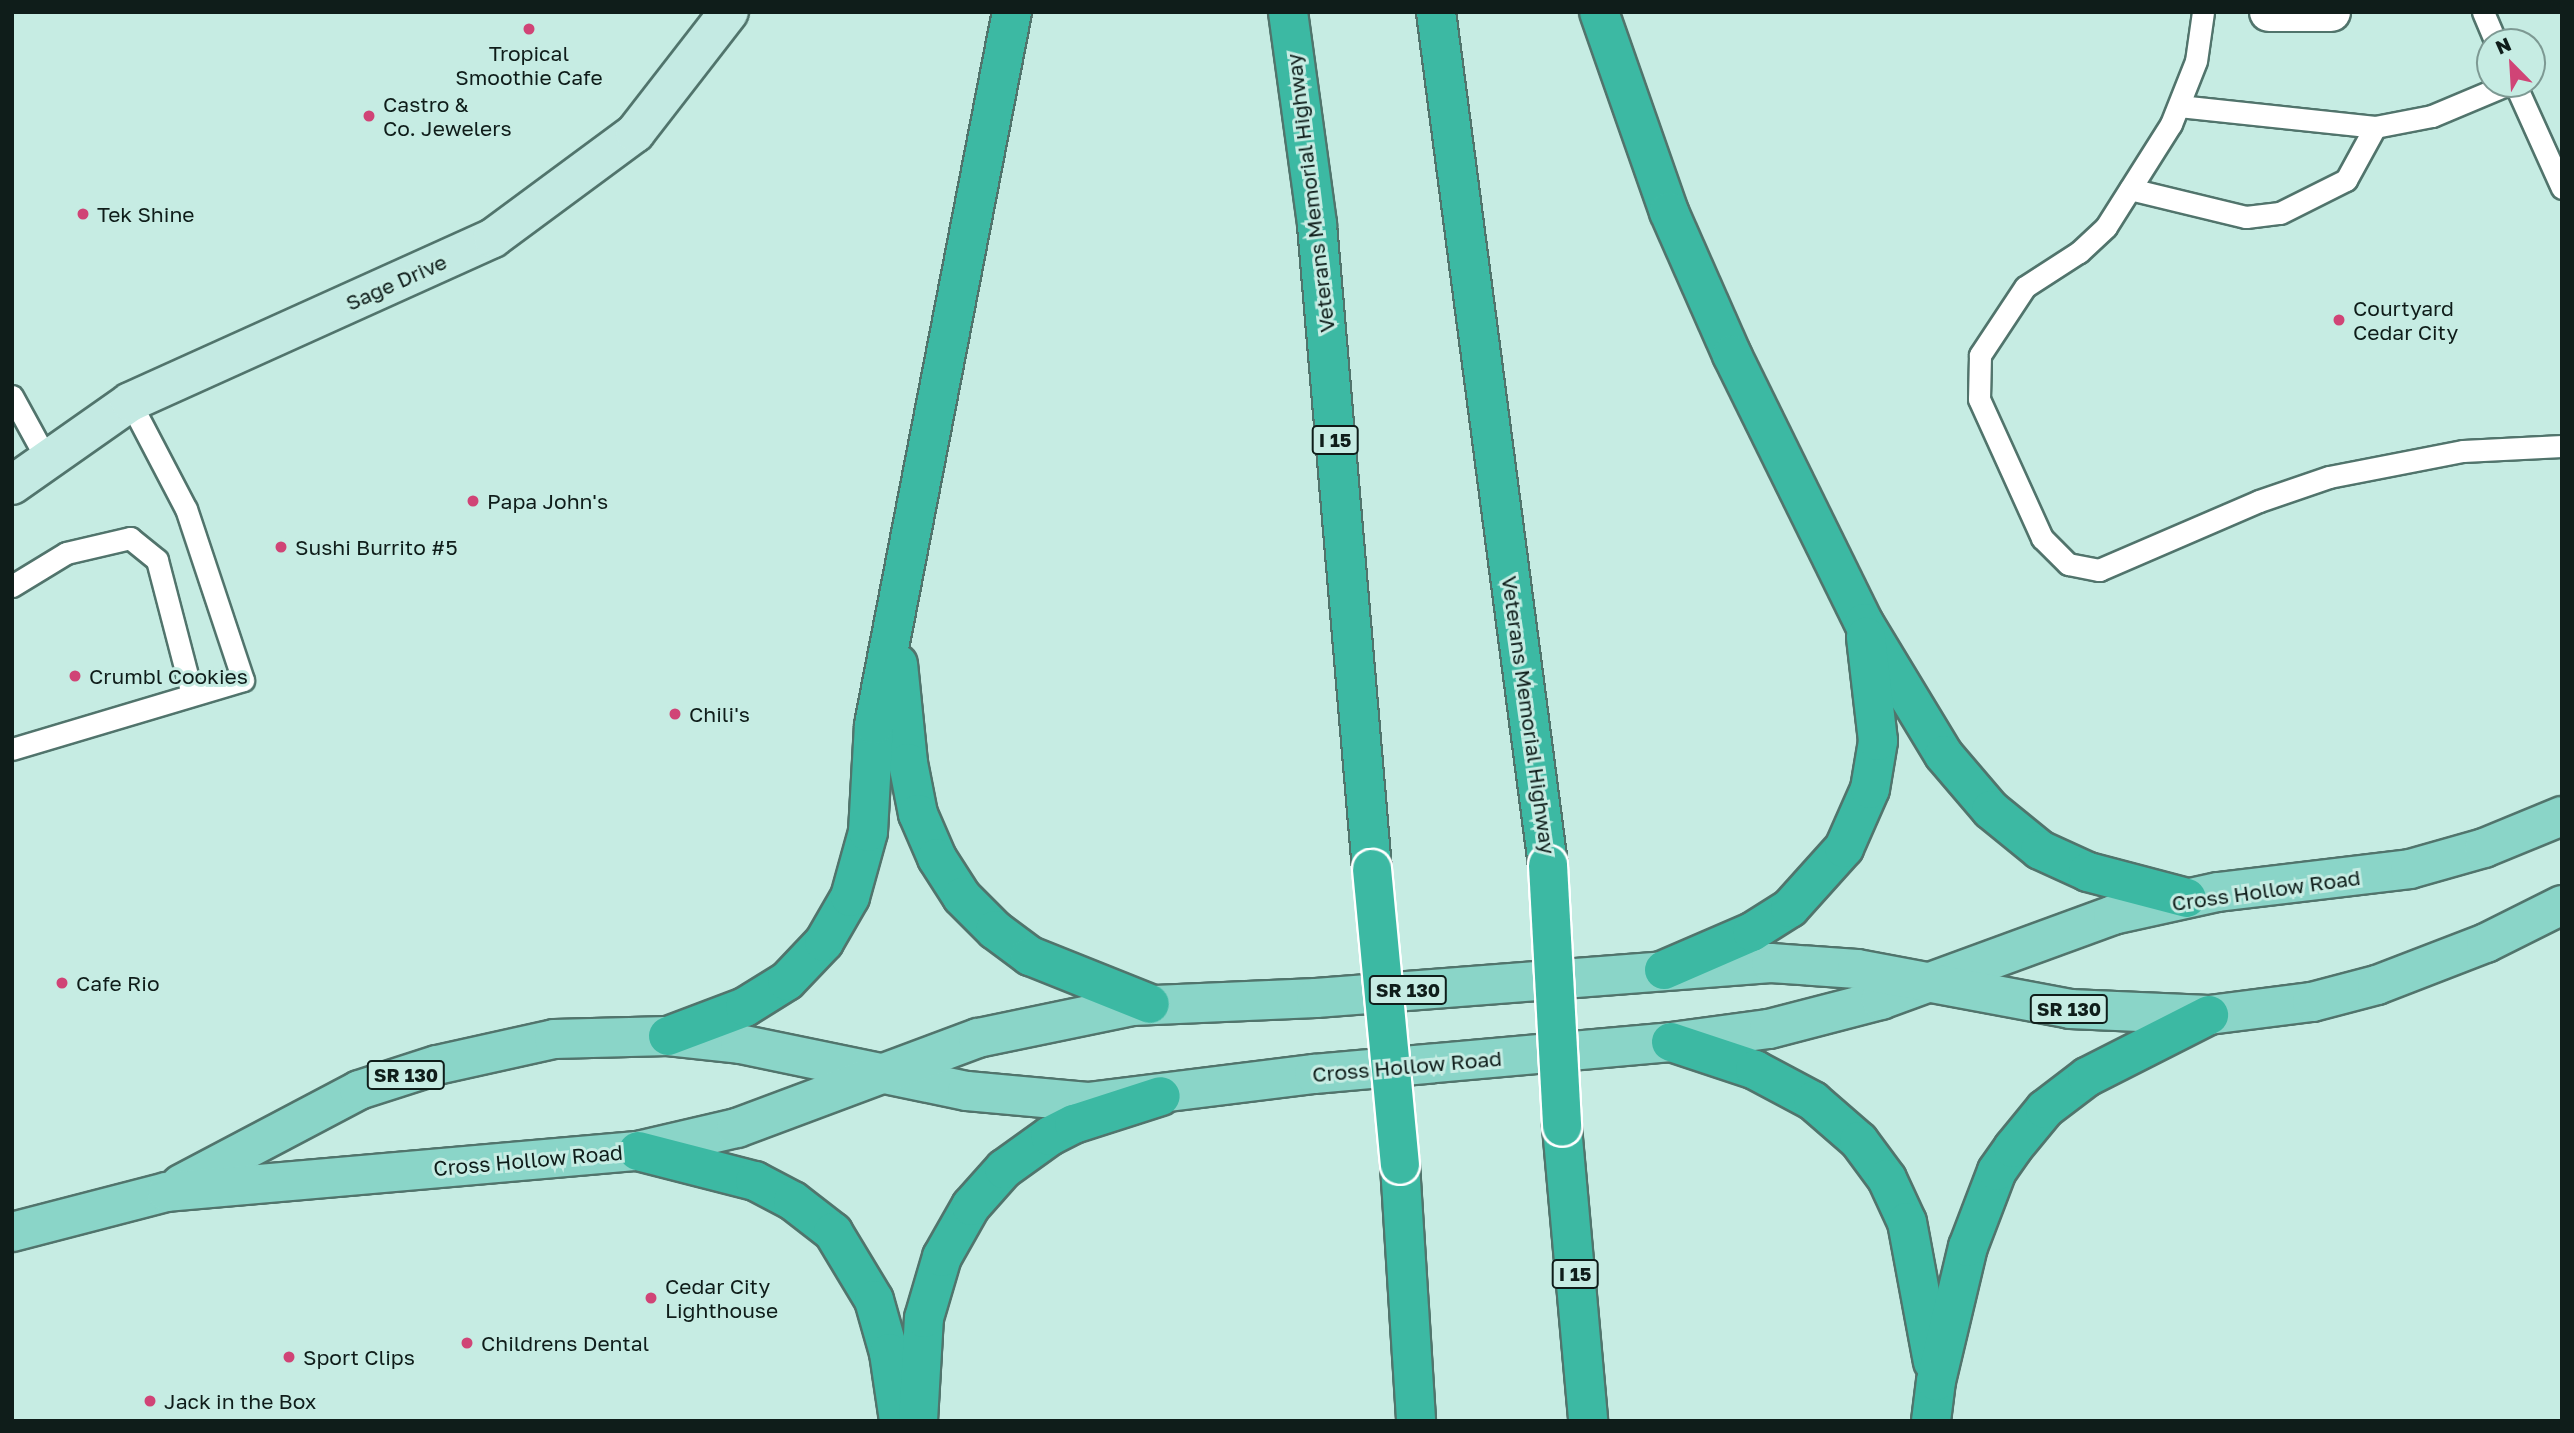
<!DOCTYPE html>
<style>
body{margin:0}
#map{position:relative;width:2574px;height:1433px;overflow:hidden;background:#c6ece3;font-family:"Golos Text",sans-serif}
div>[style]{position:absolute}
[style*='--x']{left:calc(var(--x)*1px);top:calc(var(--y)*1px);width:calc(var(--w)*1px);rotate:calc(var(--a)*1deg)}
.roads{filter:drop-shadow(2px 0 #51746c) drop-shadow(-2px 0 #51746c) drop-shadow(0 2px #51746c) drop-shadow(0 -2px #51746c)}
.service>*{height:21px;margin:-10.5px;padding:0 10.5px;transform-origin:10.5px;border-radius:10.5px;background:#fff}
.minor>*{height:38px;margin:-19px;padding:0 19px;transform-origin:19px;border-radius:19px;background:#fff}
.secondary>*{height:38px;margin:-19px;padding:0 19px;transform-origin:19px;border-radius:19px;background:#c4eae3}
.primary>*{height:38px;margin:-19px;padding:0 19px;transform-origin:19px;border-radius:19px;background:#8ad5c8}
.motorway>*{height:38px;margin:-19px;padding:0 19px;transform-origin:19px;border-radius:19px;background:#3cb9a3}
.bridges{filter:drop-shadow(2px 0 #fff) drop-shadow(-2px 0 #fff) drop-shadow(0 2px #fff) drop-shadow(0 -2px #fff)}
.motorway-bridge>*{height:38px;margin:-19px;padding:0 19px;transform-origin:19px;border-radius:19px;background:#3cb9a3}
.dots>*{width:19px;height:19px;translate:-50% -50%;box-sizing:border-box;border:4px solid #c6ece3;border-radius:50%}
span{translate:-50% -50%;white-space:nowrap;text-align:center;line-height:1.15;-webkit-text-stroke:6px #c6ece3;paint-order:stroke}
.shield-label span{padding:2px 5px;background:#c6ece3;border:2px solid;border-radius:5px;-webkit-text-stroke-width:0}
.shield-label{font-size:19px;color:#0f1d1a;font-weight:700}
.poi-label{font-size:21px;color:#0f1d1a}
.left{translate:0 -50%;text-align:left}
.street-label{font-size:21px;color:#0f1d1a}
.frame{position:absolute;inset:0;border:14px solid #0f1d1a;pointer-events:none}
.north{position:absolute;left:2476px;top:28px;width:70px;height:70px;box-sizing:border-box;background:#c6ece3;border:2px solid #7d9993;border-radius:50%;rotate:336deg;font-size:19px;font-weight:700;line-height:28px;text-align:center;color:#0f1d1a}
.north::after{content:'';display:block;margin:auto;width:24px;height:32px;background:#d04476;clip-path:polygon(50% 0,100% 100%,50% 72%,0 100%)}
</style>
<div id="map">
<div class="roads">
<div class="service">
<div style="--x:2203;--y:12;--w:49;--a:98.1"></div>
<div style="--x:2196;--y:61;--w:68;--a:111.6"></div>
<div style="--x:2171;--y:124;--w:122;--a:122.3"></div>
<div style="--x:2106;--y:227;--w:37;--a:137"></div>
<div style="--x:2079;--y:252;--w:64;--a:147.1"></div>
<div style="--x:2025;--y:287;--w:82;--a:123.5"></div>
<div style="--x:1980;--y:355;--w:44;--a:91.3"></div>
<div style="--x:1979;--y:399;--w:153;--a:65.6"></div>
<div style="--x:2042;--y:538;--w:37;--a:45"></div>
<div style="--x:2068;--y:564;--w:32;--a:11"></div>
<div style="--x:2099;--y:570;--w:174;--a:-23.3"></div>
<div style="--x:2259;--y:501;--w:74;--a:-18.9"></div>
<div style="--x:2329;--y:477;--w:136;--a:-11"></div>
<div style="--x:2463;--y:451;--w:99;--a:-2.9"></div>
<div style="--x:2483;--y:12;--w:33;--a:67"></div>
<div style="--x:2515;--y:84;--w:114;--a:65.7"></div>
<div style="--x:2179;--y:106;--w:197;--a:6.1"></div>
<div style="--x:2375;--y:127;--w:58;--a:-10.9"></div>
<div style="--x:2432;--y:116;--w:82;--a:-22.8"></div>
<div style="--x:2130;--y:189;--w:119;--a:13.6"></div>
<div style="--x:2246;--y:217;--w:34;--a:-7"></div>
<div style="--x:2280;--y:213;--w:74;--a:-26.6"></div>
<div style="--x:2346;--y:180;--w:60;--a:-61.3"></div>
<div style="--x:12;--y:396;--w:73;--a:61.3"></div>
<div style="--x:12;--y:586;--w:63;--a:-31.4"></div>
<div style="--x:66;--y:553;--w:66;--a:-13.2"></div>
<div style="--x:130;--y:538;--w:35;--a:39"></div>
<div style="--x:157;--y:560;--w:138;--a:75.4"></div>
<div style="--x:12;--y:749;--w:241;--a:-16.6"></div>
<div style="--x:243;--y:680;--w:180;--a:-108.4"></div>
<div style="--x:186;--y:509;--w:121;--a:-117.6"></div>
</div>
<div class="minor">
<div style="--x:2269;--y:12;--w:62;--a:0"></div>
</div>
<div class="secondary">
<div style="--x:12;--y:485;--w:144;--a:-35.1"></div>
<div style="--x:130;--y:402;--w:398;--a:-24.3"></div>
<div style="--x:493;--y:238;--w:177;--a:-36.5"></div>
<div style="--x:635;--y:133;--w:153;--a:-52.2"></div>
</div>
<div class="primary">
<div style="--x:181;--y:1184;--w:201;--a:-27.8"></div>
<div style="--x:359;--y:1090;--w:82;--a:-17.8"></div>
<div style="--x:437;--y:1065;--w:120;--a:-12.5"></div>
<div style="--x:554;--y:1039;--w:114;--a:-1.5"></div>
<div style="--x:668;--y:1036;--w:72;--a:6.3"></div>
<div style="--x:740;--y:1044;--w:232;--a:11.7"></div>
<div style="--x:967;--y:1091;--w:121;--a:5.2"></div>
<div style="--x:1088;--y:1102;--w:228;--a:-7.1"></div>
<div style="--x:1314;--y:1074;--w:358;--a:-5.1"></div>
<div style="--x:1671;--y:1042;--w:99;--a:-7.6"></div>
<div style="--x:1769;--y:1029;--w:116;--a:-14.5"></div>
<div style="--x:1881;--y:1000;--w:247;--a:-20.1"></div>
<div style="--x:2113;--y:915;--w:107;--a:-12.4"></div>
<div style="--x:2218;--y:892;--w:193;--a:-6.8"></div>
<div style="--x:2410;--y:869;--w:77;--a:-15.8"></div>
<div style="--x:2484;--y:848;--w:84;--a:-22.3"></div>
<div style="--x:12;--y:1232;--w:160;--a:-14.5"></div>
<div style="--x:167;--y:1192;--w:473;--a:-5"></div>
<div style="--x:638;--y:1151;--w:102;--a:-13.1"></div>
<div style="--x:737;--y:1128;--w:257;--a:-20.5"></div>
<div style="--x:978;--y:1038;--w:157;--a:-11.7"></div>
<div style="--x:1132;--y:1006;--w:184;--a:-2.5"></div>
<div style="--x:1316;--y:998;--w:456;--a:-4.4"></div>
<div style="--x:1771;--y:963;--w:86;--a:4"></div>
<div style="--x:1857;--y:969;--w:217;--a:10.6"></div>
<div style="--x:2070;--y:1009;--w:139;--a:2.5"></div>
<div style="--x:2209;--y:1015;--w:104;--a:-7.2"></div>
<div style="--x:2312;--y:1002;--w:67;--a:-14.7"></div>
<div style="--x:2377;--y:985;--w:117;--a:-21.1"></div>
<div style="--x:2486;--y:943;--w:85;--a:-26.6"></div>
</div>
<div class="motorway">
<div style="--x:1288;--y:12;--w:215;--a:82.2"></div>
<div style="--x:1317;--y:225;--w:646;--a:85.12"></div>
<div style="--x:1436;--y:12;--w:860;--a:82.52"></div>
<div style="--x:1599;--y:12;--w:212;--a:70.7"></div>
<div style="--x:1669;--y:212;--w:156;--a:66.2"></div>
<div style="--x:1732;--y:355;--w:299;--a:63.8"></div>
<div style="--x:1864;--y:623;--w:154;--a:58.8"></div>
<div style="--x:1944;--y:755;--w:72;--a:49.5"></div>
<div style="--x:1991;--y:810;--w:63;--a:39.2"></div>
<div style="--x:2040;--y:850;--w:53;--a:24.6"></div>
<div style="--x:2088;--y:872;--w:102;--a:14.7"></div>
<div style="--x:898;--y:664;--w:100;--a:84.2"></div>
<div style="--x:908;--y:763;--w:52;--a:78.9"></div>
<div style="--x:918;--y:814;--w:48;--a:66.6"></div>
<div style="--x:937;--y:858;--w:46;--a:57.3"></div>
<div style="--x:962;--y:897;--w:47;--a:45"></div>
<div style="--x:995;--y:930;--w:44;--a:36.6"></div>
<div style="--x:1030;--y:956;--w:129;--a:21.8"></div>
<div style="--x:1664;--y:970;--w:96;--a:-23.4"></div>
<div style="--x:1752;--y:932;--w:45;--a:-32.3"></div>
<div style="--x:1790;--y:908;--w:81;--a:-48"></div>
<div style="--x:1844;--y:848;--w:64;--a:-66.2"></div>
<div style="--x:1870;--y:789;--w:49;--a:-80.5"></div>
<div style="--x:1878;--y:741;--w:105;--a:-96.6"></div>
<div style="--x:668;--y:1036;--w:82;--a:-20.6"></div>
<div style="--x:745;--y:1007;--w:49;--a:-31.8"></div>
<div style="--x:787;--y:981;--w:54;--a:-46.5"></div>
<div style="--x:824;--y:942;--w:52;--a:-60"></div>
<div style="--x:850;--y:897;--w:67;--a:-74.5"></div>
<div style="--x:868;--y:832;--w:107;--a:-86.8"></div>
<div style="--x:874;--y:725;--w:726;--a:-79.05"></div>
<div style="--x:1671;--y:1042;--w:89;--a:18.4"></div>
<div style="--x:1755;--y:1070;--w:66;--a:28.1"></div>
<div style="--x:1813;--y:1101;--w:61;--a:41"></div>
<div style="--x:1859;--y:1141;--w:47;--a:53.6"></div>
<div style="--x:1887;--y:1179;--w:47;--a:65.1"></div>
<div style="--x:1907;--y:1222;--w:142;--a:79.5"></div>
<div style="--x:1562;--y:1127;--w:295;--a:84.9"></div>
<div style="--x:638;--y:1151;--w:121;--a:14.4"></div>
<div style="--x:755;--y:1181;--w:43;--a:27.8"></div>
<div style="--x:793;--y:1201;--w:51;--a:37.8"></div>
<div style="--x:833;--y:1232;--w:79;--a:58.9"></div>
<div style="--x:874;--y:1300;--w:55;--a:74.2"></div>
<div style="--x:889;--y:1353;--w:69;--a:81.6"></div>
<div style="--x:1400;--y:1165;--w:256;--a:86.4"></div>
<div style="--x:918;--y:1421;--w:103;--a:-86.7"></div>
<div style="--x:924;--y:1318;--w:64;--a:-73.6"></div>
<div style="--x:942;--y:1257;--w:59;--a:-60.4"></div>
<div style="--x:971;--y:1206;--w:50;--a:-48.3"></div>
<div style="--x:1004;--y:1169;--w:57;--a:-35.7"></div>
<div style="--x:1050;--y:1136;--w:27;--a:-27"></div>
<div style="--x:1074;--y:1124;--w:91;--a:-17.8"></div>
<div style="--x:1931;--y:1421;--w:40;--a:-82.9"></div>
<div style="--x:1936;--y:1381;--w:138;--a:-76.6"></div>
<div style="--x:1968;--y:1247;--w:81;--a:-69.1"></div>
<div style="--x:1997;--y:1171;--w:28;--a:-55"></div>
<div style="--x:2013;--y:1148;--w:50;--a:-50.6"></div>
<div style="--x:2045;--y:1109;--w:53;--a:-37.3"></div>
<div style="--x:2087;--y:1077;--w:137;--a:-26.9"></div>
</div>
</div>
<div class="bridges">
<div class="motorway-bridge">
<div style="--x:1548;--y:865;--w:262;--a:86.9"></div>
<div style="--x:1372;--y:869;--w:297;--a:84.6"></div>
</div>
</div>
<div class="dots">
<div style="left:529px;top:29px;background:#d04476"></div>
<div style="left:369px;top:116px;background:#d04476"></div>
<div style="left:83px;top:214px;background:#d04476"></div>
<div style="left:2339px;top:320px;background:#d04476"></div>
<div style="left:473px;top:501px;background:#d04476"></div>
<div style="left:281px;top:547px;background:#d04476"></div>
<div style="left:75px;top:676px;background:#d04476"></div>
<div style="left:675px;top:714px;background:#d04476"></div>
<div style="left:62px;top:983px;background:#d04476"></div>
<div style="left:651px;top:1298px;background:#d04476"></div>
<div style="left:467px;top:1343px;background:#d04476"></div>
<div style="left:289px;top:1357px;background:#d04476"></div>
<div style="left:150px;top:1401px;background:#d04476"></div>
</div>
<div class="shield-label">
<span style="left:1335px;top:440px">I 15</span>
<span style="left:1408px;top:990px">SR 130</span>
<span style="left:2069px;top:1009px">SR 130</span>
<span style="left:406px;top:1075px">SR 130</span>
<span style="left:1575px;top:1274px">I 15</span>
</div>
<div class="poi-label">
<span style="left:529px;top:65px">Tropical<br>Smoothie Cafe</span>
<span class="left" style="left:383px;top:116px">Castro &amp;<br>Co. Jewelers</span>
<span class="left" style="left:97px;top:214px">Tek Shine</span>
<span class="left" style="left:2353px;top:320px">Courtyard<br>Cedar City</span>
<span class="left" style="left:487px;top:501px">Papa John's</span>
<span class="left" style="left:295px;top:547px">Sushi Burrito #5</span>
<span class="left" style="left:89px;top:676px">Crumbl Cookies</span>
<span class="left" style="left:689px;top:714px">Chili's</span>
<span class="left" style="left:76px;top:983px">Cafe Rio</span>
<span class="left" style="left:665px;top:1298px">Cedar City<br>Lighthouse</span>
<span class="left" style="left:481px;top:1343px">Childrens Dental</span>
<span class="left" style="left:303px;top:1357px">Sport Clips</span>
<span class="left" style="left:164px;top:1401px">Jack in the Box</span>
</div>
<div class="street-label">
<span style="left:1310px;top:193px;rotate:-97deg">Veterans Memorial Highway</span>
<span style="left:396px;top:282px;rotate:-24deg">Sage Drive</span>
<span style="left:1529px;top:715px;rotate:82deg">Veterans Memorial Highway</span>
<span style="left:2266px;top:890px;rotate:-8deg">Cross Hollow Road</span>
<span style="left:1407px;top:1066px;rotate:-5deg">Cross Hollow Road</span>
<span style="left:528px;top:1160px;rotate:-5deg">Cross Hollow Road</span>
</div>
<div class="frame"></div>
<div class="north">N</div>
</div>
